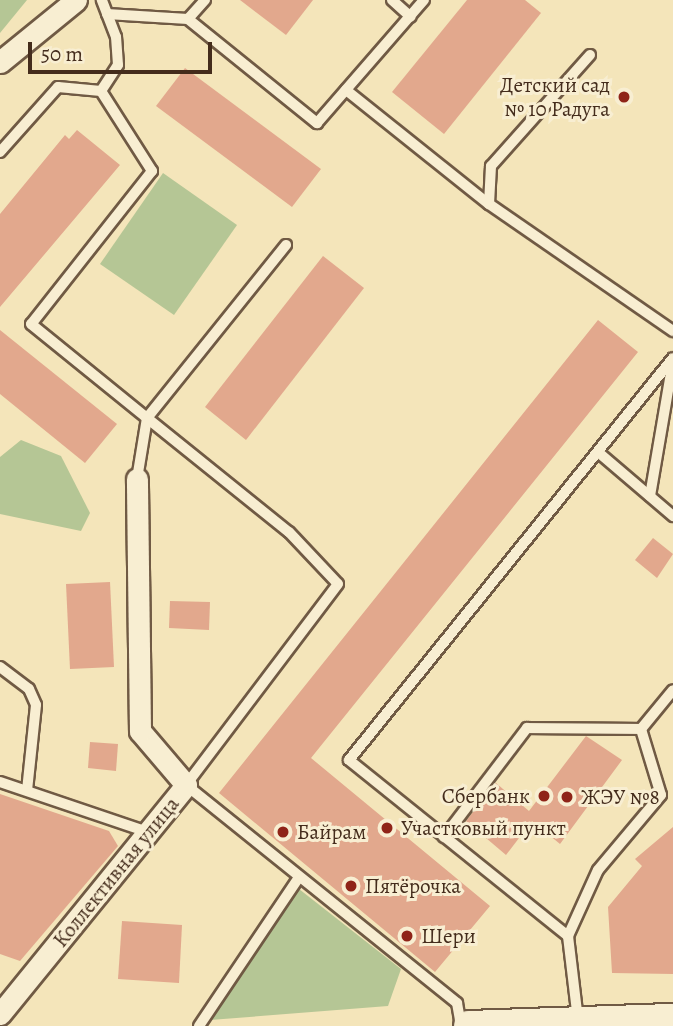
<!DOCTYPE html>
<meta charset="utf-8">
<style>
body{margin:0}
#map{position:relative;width:673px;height:1026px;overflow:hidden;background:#f4e5ba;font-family:Alegreya,serif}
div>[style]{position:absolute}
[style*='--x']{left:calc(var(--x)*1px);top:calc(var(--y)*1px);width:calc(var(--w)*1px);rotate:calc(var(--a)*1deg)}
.green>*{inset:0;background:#b5c695}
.building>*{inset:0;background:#e2a88d}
.roads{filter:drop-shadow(2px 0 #705a44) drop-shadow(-2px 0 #705a44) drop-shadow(0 2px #705a44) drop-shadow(0 -2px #705a44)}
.lane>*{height:10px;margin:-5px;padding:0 5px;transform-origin:5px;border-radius:5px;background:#f8eed2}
.street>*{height:21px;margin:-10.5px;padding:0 10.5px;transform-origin:10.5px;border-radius:10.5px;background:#f8eed2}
.secondary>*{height:30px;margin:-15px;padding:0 15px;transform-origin:15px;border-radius:15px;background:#f8eed2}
.dots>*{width:19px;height:19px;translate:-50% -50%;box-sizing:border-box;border:4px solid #f8eed2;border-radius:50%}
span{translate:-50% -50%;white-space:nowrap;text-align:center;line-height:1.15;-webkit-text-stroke:6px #f8eed2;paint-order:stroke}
.poi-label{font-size:21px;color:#442c1c}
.right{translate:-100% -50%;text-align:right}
.left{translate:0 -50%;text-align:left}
.street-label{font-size:21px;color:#442c1c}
.scale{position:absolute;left:28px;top:42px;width:184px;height:32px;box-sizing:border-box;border:4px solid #442c1c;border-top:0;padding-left:9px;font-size:21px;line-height:24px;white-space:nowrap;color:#442c1c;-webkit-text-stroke:5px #f8eed2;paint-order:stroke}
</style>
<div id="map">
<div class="green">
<div style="clip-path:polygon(0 0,27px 0,0 33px)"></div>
<div style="clip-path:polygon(163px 173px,237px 225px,174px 315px,100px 264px)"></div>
<div style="clip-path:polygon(21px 440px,61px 456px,90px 513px,81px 531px,0 514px,0 457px)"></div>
<div style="clip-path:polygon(299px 889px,401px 969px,388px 1006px,210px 1020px)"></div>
</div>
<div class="building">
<div style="clip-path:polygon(240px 0,313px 0,286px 35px)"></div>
<div style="clip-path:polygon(467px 0,525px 0,541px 13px,444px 134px,392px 92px)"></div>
<div style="clip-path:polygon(185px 68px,321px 169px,292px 207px,156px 106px)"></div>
<div style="clip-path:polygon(77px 130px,120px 165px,0 307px,0 214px,65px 135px,69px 139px)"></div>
<div style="clip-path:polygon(323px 256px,364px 288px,246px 440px,205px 407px)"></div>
<div style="clip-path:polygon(598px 320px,638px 352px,311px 758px,490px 906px,435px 972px,219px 793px)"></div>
<div style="clip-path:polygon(0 330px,117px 424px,85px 463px,0 394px)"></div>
<div style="clip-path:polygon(653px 538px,673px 554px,657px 578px,635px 560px)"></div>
<div style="clip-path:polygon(110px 582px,114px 667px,70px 669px,66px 584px)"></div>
<div style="clip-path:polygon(170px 601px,210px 602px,209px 630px,169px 628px)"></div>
<div style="clip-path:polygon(586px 736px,622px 760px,560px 844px,532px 821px,506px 855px,466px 821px,496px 783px,529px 811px)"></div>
<div style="clip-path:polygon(90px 742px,118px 744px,116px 771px,88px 768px)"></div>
<div style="clip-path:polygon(0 794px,109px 831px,118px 846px,20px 961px,0 954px)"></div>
<div style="clip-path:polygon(673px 827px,673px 974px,612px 973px,608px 907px,642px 866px,635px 859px)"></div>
<div style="clip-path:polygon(122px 921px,182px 925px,179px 983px,118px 979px)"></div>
</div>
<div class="roads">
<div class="lane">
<div style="--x:205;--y:0;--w:25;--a:132"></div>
<div style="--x:188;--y:19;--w:166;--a:38.9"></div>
<div style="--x:317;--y:123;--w:163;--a:-49"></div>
<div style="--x:392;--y:0;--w:25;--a:42"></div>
<div style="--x:107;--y:14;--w:81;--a:3.5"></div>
<div style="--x:590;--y:55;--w:149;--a:131.7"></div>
<div style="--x:491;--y:166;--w:38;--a:93"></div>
<div style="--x:489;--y:204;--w:224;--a:34.6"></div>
<div style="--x:346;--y:90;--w:183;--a:38.6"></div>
<div style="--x:101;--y:91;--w:95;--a:57.5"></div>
<div style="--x:152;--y:171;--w:195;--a:128.3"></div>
<div style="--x:31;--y:324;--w:149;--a:39"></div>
<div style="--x:147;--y:418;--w:222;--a:-51.2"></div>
<div style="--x:101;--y:91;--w:31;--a:-57"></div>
<div style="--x:118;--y:65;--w:28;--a:-94"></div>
<div style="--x:116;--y:37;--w:40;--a:-111"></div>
<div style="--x:0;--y:152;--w:87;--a:-48.3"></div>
<div style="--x:58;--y:87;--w:43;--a:5.3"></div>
<div style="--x:598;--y:452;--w:99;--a:40.5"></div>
<div style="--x:137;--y:479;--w:62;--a:-80.7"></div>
<div style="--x:147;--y:418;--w:182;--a:38.8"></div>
<div style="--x:289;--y:532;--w:71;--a:46.7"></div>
<div style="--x:338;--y:584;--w:252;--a:127.1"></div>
<div style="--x:186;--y:785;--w:348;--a:38.8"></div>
<div style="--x:457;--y:1003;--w:23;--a:80"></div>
<div style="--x:650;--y:496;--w:137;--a:-80.3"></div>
<div style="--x:0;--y:667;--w:36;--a:37"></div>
<div style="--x:29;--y:689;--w:17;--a:66"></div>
<div style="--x:36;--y:705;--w:86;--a:96"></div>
<div style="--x:0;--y:782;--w:156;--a:18.7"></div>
<div style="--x:444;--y:837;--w:137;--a:-52.7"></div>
<div style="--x:527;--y:728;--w:114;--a:0.5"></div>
<div style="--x:568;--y:936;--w:72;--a:-65.6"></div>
<div style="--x:598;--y:870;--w:98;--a:-50"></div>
<div style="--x:661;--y:795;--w:69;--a:-106.9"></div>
<div style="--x:641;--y:729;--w:50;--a:-50.6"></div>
<div style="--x:578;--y:1020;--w:85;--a:-96.8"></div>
<div style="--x:568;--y:936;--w:281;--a:-141.2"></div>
<div style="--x:349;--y:760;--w:516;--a:-51.13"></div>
<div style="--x:199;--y:1026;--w:179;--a:-56.1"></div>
</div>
<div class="street">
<div style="--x:0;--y:62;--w:98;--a:-39.2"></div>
<div style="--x:0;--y:1014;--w:295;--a:-50.9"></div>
<div style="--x:186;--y:785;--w:71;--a:-130.4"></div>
<div style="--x:140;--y:731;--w:252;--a:-90.7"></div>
</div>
<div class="secondary">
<div style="--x:469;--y:1026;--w:204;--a:-2"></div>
</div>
</div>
<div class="dots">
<div style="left:624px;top:97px;background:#8f2418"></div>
<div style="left:544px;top:796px;background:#8f2418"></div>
<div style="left:567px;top:797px;background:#8f2418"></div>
<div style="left:387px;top:828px;background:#8f2418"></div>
<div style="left:283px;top:832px;background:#8f2418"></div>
<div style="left:351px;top:886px;background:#8f2418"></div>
<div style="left:407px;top:936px;background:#8f2418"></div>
</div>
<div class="poi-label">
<span class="right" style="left:610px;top:97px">Детский сад<br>№ 10 Радуга</span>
<span class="right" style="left:530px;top:796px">Сбербанк</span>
<span class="left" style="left:581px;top:797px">ЖЭУ №8</span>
<span class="left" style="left:401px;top:828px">Участковый пункт</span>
<span class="left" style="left:297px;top:832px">Байрам</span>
<span class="left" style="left:365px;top:886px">Пятёрочка</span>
<span class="left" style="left:421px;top:936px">Шери</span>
</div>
<div class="street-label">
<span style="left:116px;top:872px;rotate:-51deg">Коллективная улица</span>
</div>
<div class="scale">50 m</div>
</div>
